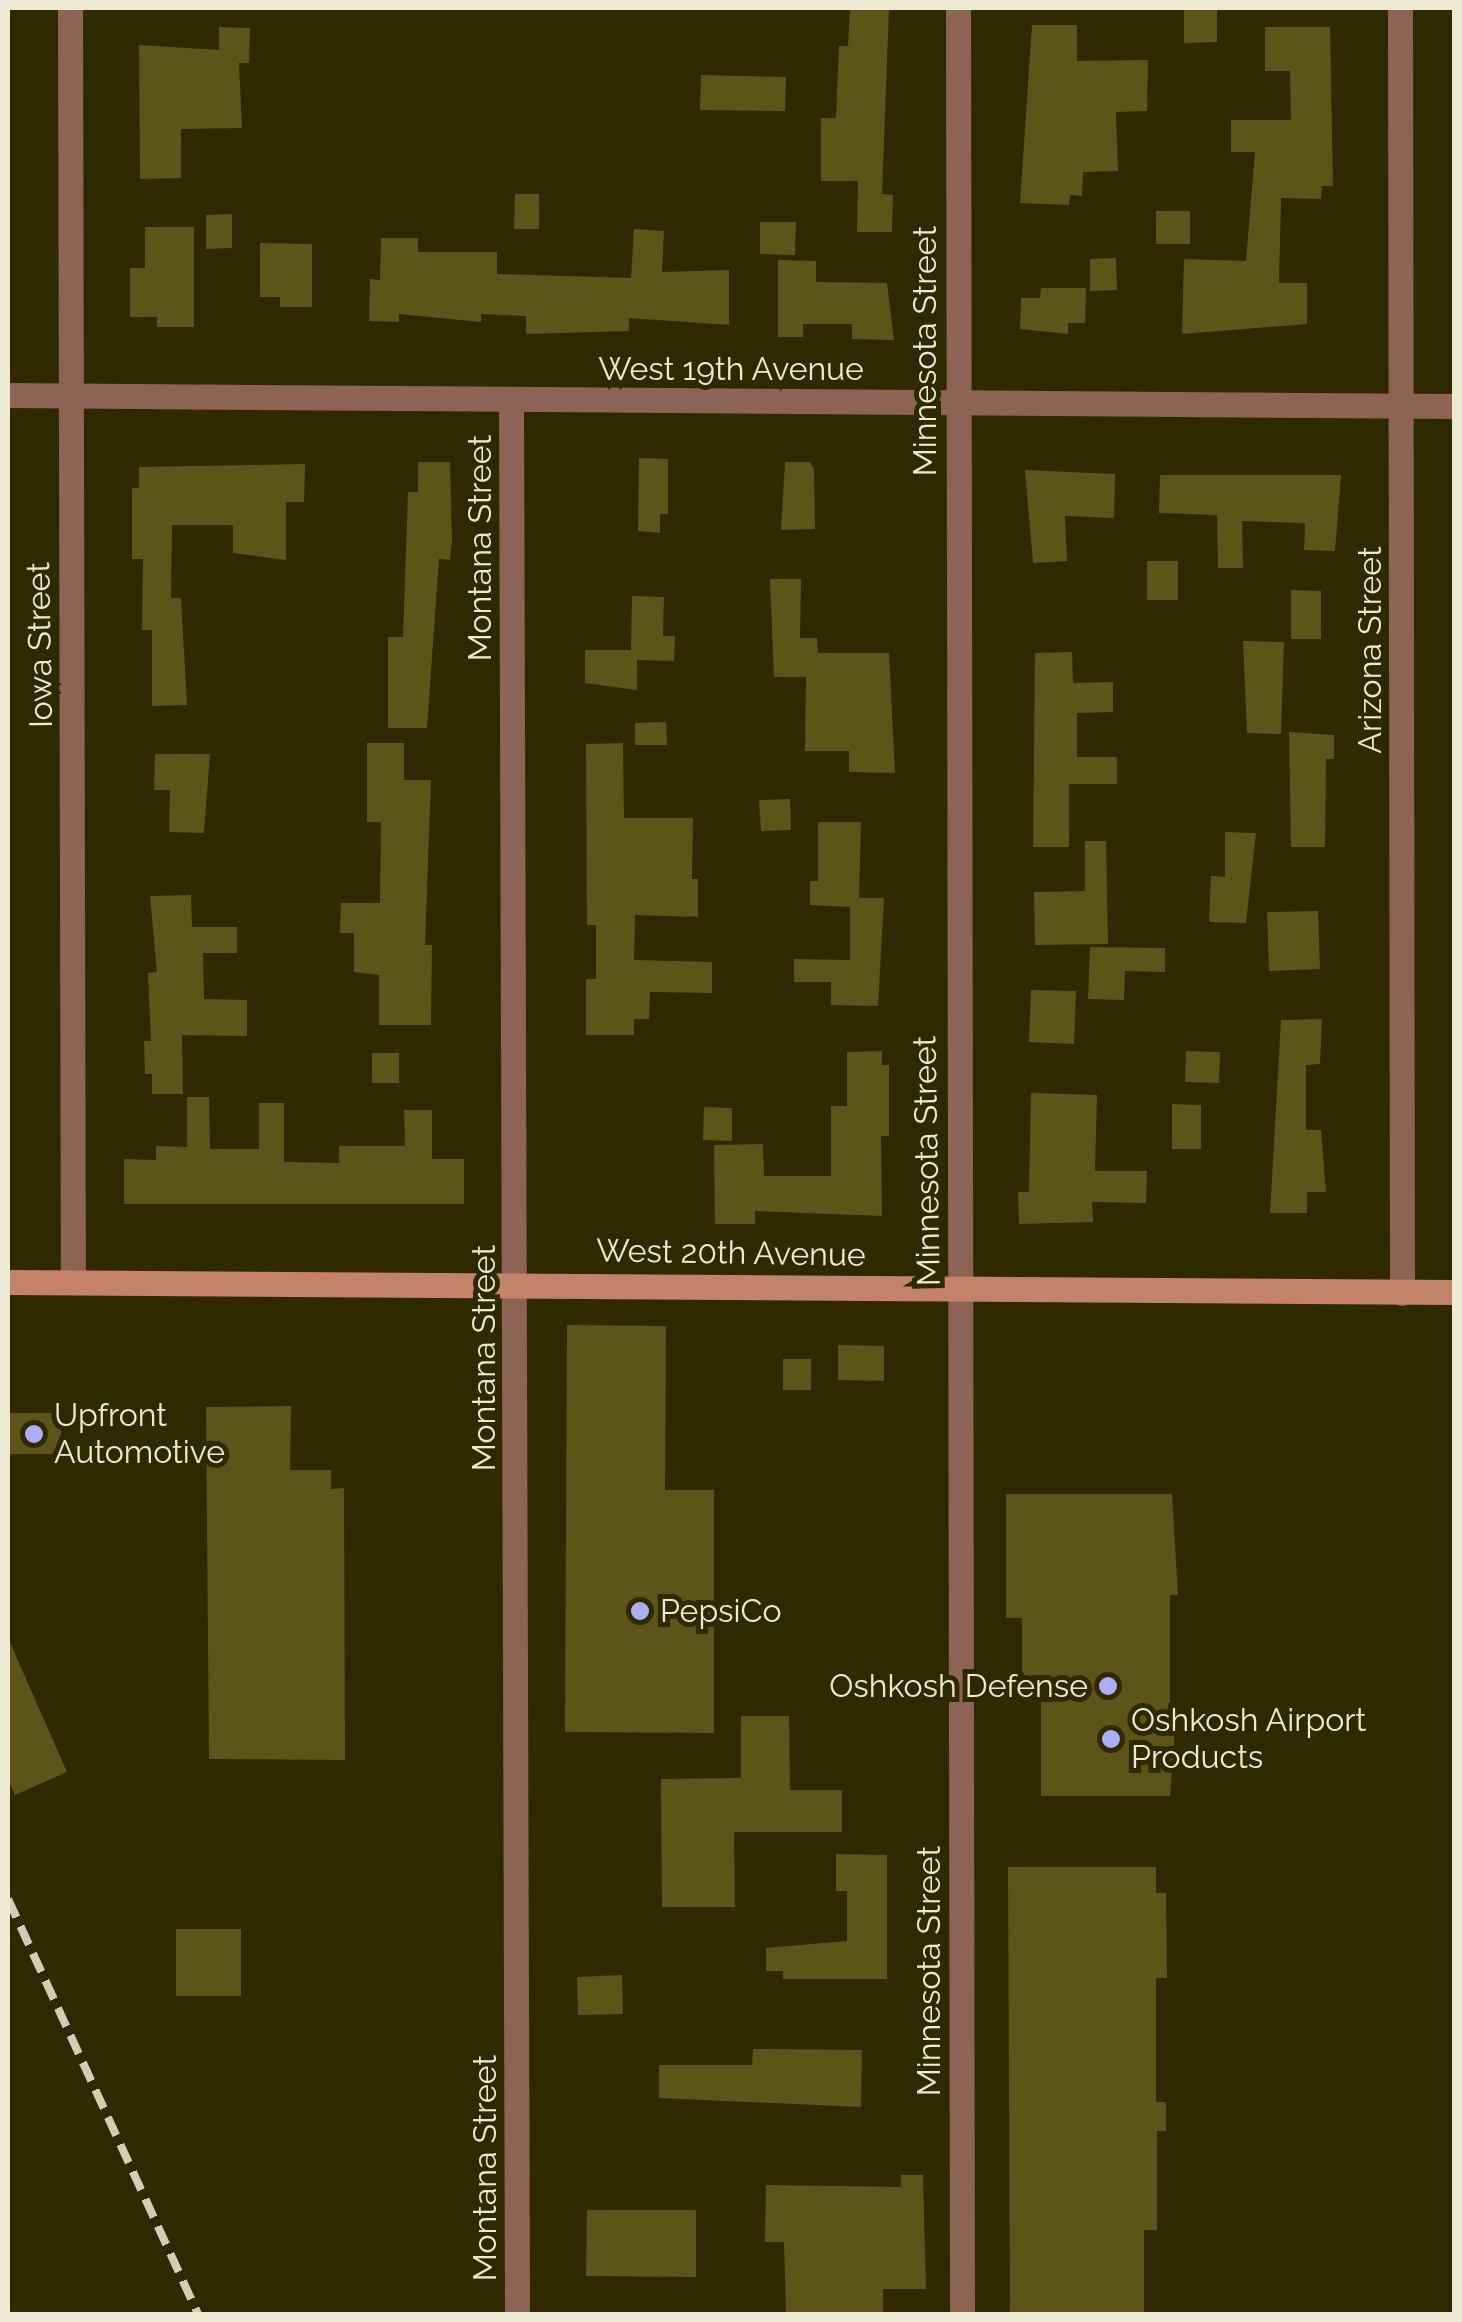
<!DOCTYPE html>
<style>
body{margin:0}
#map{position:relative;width:1462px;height:2322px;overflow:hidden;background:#2f2900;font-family:Raleway,sans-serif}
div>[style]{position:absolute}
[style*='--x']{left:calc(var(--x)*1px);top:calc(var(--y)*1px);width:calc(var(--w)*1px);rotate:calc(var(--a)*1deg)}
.building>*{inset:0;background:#5d5417}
.street>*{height:25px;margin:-12.5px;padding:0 12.5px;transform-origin:12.5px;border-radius:12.5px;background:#8d6353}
.secondary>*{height:25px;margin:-12.5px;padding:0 12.5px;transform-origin:12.5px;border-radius:12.5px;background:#c5826a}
.rail>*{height:8px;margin-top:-4px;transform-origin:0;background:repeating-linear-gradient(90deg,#d2ceb5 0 20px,transparent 0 30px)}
.dots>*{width:28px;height:28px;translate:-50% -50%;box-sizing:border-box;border:5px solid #2f2900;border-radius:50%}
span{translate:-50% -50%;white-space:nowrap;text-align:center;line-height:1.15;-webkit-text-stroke:10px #2f2900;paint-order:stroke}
.street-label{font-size:32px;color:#edead4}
.poi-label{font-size:32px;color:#edead4}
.left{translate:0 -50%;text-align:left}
.right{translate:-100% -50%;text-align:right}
.frame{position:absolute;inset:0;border:10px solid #edead4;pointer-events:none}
</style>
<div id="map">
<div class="building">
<div style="clip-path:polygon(850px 8px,889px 8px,882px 194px,893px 195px,892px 232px,857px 232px,858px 181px,821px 181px,821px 118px,836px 118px,839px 46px,848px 46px)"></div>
<div style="clip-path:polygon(1184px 8px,1217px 8px,1217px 42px,1184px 43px)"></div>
<div style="clip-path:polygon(1032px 25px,1077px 25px,1077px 61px,1148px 60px,1147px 111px,1116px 112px,1118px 171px,1083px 172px,1082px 196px,1070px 195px,1069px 205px,1020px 203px)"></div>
<div style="clip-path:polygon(219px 27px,250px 28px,249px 63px,239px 63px,242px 128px,181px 129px,181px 178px,140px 179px,139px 45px,219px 50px)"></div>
<div style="clip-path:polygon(1265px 27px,1330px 27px,1333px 186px,1322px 186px,1321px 199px,1281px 198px,1279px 283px,1307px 283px,1307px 324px,1182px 334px,1184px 259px,1246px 261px,1255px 152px,1231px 152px,1231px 120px,1291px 120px,1290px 71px,1265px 71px)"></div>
<div style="clip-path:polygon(701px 75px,786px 77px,785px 111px,700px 110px)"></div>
<div style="clip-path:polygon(515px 194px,539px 194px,539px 229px,514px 229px)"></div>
<div style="clip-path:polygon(1156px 211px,1190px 211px,1190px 244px,1156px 244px)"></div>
<div style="clip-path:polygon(232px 214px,232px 248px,206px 249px,206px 215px)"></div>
<div style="clip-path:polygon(760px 222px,796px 222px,795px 255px,760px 254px)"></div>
<div style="clip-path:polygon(145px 227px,194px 227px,194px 327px,157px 327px,157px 317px,130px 317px,130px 268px,145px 268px)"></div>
<div style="clip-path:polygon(634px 229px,664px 231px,662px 272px,729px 270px,729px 325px,629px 318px,629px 331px,526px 334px,526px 316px,481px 314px,481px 322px,399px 314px,399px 322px,369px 321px,370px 279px,380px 280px,381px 238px,418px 238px,418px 252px,497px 252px,497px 274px,631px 278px)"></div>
<div style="clip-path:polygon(260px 243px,312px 244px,312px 307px,280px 307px,280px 297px,260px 297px)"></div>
<div style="clip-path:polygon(1116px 258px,1117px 290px,1090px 291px,1090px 259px)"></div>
<div style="clip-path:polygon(778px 260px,816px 261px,816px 282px,887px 283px,894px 340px,852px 339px,852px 324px,803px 324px,803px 337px,778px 337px)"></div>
<div style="clip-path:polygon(1041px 288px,1086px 288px,1085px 323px,1068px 323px,1068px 334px,1020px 329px,1021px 298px,1040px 298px)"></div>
<div style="clip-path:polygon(639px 458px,668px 459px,668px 514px,660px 514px,660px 533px,638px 531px)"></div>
<div style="clip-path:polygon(418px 462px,450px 462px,452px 541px,450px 560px,439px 559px,427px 728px,388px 728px,388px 637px,403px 637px,408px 492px,418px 492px)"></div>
<div style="clip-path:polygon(785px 462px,810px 462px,814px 469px,815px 529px,781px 530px)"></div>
<div style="clip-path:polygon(305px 464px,304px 502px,286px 502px,286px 560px,233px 553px,233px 525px,172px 525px,171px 598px,181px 598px,187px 705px,152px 706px,152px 630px,142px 630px,143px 559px,132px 559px,132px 488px,139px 488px,139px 467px)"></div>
<div style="clip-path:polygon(1025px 470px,1115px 474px,1114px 518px,1065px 516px,1067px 561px,1033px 563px)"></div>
<div style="clip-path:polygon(1160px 475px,1341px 475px,1335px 551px,1304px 550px,1305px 523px,1242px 521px,1243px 568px,1218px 568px,1217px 515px,1159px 513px)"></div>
<div style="clip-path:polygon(1147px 561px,1178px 561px,1178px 600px,1147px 600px)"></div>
<div style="clip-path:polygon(770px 579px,801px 579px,800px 638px,817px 638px,818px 653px,889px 653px,895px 773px,849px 772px,849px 751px,805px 751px,806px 677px,774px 677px)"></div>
<div style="clip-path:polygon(1291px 590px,1321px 591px,1321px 639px,1291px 639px)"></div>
<div style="clip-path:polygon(632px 596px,664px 597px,663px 636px,675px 636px,674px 661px,637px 660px,637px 690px,585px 683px,585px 650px,631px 650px)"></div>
<div style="clip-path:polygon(1243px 641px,1284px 642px,1281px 734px,1247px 733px)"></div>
<div style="clip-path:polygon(1072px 652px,1073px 683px,1113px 682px,1113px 712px,1077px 713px,1077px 757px,1117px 757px,1117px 784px,1069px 784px,1069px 847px,1033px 847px,1035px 653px)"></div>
<div style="clip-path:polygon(666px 722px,667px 745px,635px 745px,635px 723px)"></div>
<div style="clip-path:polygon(1289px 732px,1334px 735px,1334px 759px,1326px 759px,1325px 847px,1291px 847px)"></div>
<div style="clip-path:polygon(367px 743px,404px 743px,404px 780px,431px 780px,425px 945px,432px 945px,431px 1025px,379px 1025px,379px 975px,354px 972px,354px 933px,340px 933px,341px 903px,380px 903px,381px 822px,367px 822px)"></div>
<div style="clip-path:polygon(623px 743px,624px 818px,693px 818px,692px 879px,698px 879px,698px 917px,635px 915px,634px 960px,712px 962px,712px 993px,650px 992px,649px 1019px,634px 1019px,634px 1035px,586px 1035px,586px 979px,596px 979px,596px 925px,587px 925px,586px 744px)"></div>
<div style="clip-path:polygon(155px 754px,210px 754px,204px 833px,169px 832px,170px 790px,154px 790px)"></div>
<div style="clip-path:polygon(790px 799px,791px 830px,761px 831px,759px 800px)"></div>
<div style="clip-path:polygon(818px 822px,861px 822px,859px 898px,884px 898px,878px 1006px,831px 1005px,831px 982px,794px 982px,794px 959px,850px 960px,850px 907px,810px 905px,810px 881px,818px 881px)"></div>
<div style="clip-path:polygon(1225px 832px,1256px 833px,1246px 923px,1209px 922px,1211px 876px,1225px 877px)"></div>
<div style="clip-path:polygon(1085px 841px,1106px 841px,1108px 944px,1035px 945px,1034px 892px,1085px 891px)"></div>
<div style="clip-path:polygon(191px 895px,192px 927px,237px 927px,237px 953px,203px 953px,204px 999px,247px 1000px,247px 1036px,182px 1035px,183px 1094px,152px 1094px,152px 1074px,145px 1074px,144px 1041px,151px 1041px,148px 973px,157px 972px,150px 896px)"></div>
<div style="clip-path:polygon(1318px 911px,1320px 969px,1269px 971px,1267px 912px)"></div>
<div style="clip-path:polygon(1090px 947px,1165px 948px,1165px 972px,1125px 971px,1124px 1000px,1088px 999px)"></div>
<div style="clip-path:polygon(1031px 990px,1076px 991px,1074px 1044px,1029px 1042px)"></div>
<div style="clip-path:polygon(1322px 1019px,1320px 1064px,1306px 1065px,1306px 1130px,1321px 1130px,1326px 1192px,1307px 1192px,1307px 1213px,1270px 1213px,1281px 1020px)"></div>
<div style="clip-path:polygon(882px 1051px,882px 1065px,889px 1065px,889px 1136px,881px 1136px,882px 1216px,755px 1211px,755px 1224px,715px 1224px,714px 1145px,763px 1144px,764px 1176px,831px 1176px,831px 1106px,847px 1106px,847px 1052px)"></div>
<div style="clip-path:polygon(1186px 1051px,1220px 1052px,1219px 1083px,1185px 1082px)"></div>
<div style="clip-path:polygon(372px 1053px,399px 1053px,399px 1083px,372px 1083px)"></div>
<div style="clip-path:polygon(1031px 1093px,1097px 1095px,1095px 1171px,1147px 1171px,1146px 1203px,1092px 1202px,1093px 1222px,1019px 1224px,1018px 1192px,1029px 1192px)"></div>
<div style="clip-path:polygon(187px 1097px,209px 1097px,210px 1149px,259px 1149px,259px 1103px,284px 1103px,284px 1162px,339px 1163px,339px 1146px,405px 1146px,404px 1110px,432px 1110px,432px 1159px,464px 1159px,464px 1204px,124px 1204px,124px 1159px,156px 1160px,156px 1146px,187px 1147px)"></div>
<div style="clip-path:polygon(1172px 1104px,1201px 1105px,1201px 1149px,1172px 1149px)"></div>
<div style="clip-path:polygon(704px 1107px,732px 1108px,732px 1141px,703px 1140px)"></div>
<div style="clip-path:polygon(567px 1325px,666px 1326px,665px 1490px,714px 1490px,714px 1733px,565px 1732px)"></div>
<div style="clip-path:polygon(838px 1345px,884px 1346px,884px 1381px,838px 1380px)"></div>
<div style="clip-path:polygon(783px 1359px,811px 1359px,811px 1390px,783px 1390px)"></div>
<div style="clip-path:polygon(291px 1406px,290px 1470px,331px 1470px,331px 1489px,344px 1488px,345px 1760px,209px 1759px,206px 1407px)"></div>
<div style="clip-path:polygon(8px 1413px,61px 1413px,61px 1454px,8px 1454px)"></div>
<div style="clip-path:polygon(1006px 1494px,1172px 1494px,1178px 1595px,1170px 1595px,1170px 1715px,1176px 1715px,1170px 1796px,1041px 1796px,1041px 1684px,1022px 1684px,1022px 1618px,1006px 1618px)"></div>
<div style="clip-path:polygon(8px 1638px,67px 1772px,15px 1795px,8px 1779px)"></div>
<div style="clip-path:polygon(741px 1716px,789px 1716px,790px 1790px,842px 1790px,842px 1832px,734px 1832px,735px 1907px,662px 1907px,661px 1779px,741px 1778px)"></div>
<div style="clip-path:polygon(836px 1854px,887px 1855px,887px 1979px,783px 1979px,783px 1971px,766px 1971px,766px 1948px,847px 1941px,847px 1891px,836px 1891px)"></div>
<div style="clip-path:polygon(1008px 1867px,1156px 1867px,1156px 1893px,1166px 1893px,1167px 1978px,1156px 1978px,1156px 2102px,1166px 2102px,1166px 2131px,1157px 2131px,1157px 2230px,1144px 2230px,1144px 2314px,1010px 2314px)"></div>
<div style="clip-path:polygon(176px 1929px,241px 1929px,241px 1996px,176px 1996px)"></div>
<div style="clip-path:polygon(622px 1975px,623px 2014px,578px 2015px,577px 1977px)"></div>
<div style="clip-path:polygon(753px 2049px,862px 2050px,861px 2107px,659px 2098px,659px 2065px,752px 2065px)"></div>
<div style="clip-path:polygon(901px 2175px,923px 2175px,926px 2289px,883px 2289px,883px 2314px,786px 2314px,784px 2242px,765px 2242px,766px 2185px,901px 2187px)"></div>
<div style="clip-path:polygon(587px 2210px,696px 2210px,696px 2277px,586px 2276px)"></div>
</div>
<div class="street">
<div style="--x:70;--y:8;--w:1274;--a:89.87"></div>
<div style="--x:958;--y:8;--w:2306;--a:89.9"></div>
<div style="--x:1400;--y:8;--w:1285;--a:89.91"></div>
<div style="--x:8;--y:395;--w:1446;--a:0.44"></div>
<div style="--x:511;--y:401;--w:1913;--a:89.82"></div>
</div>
<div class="secondary">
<div style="--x:8;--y:1282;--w:1446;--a:0.4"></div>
</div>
<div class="rail">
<div style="--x:8;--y:1899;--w:456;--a:65.4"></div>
</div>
<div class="dots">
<div style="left:34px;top:1434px;background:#abaffb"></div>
<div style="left:640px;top:1611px;background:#abaffb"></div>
<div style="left:1108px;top:1686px;background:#abaffb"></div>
<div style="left:1111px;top:1739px;background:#abaffb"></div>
</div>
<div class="street-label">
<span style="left:925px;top:351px;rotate:-90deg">Minnesota Street</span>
<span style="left:731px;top:369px">West 19th Avenue</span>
<span style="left:480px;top:548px;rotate:-90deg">Montana Street</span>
<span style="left:40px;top:645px;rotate:-91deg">Iowa Street</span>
<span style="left:1370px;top:650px;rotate:-90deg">Arizona Street</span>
<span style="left:927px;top:1161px;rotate:-91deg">Minnesota Street</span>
<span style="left:731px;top:1253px;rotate:1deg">West 20th Avenue</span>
<span style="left:484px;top:1358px;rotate:-90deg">Montana Street</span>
<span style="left:929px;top:1971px;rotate:-90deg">Minnesota Street</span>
<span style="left:485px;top:2168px;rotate:-90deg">Montana Street</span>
</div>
<div class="poi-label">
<span class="left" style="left:54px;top:1434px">Upfront<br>Automotive</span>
<span class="left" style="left:660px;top:1611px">PepsiCo</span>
<span class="right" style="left:1088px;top:1686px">Oshkosh Defense</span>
<span class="left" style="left:1131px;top:1739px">Oshkosh Airport<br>Products</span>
</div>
<div class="frame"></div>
</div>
